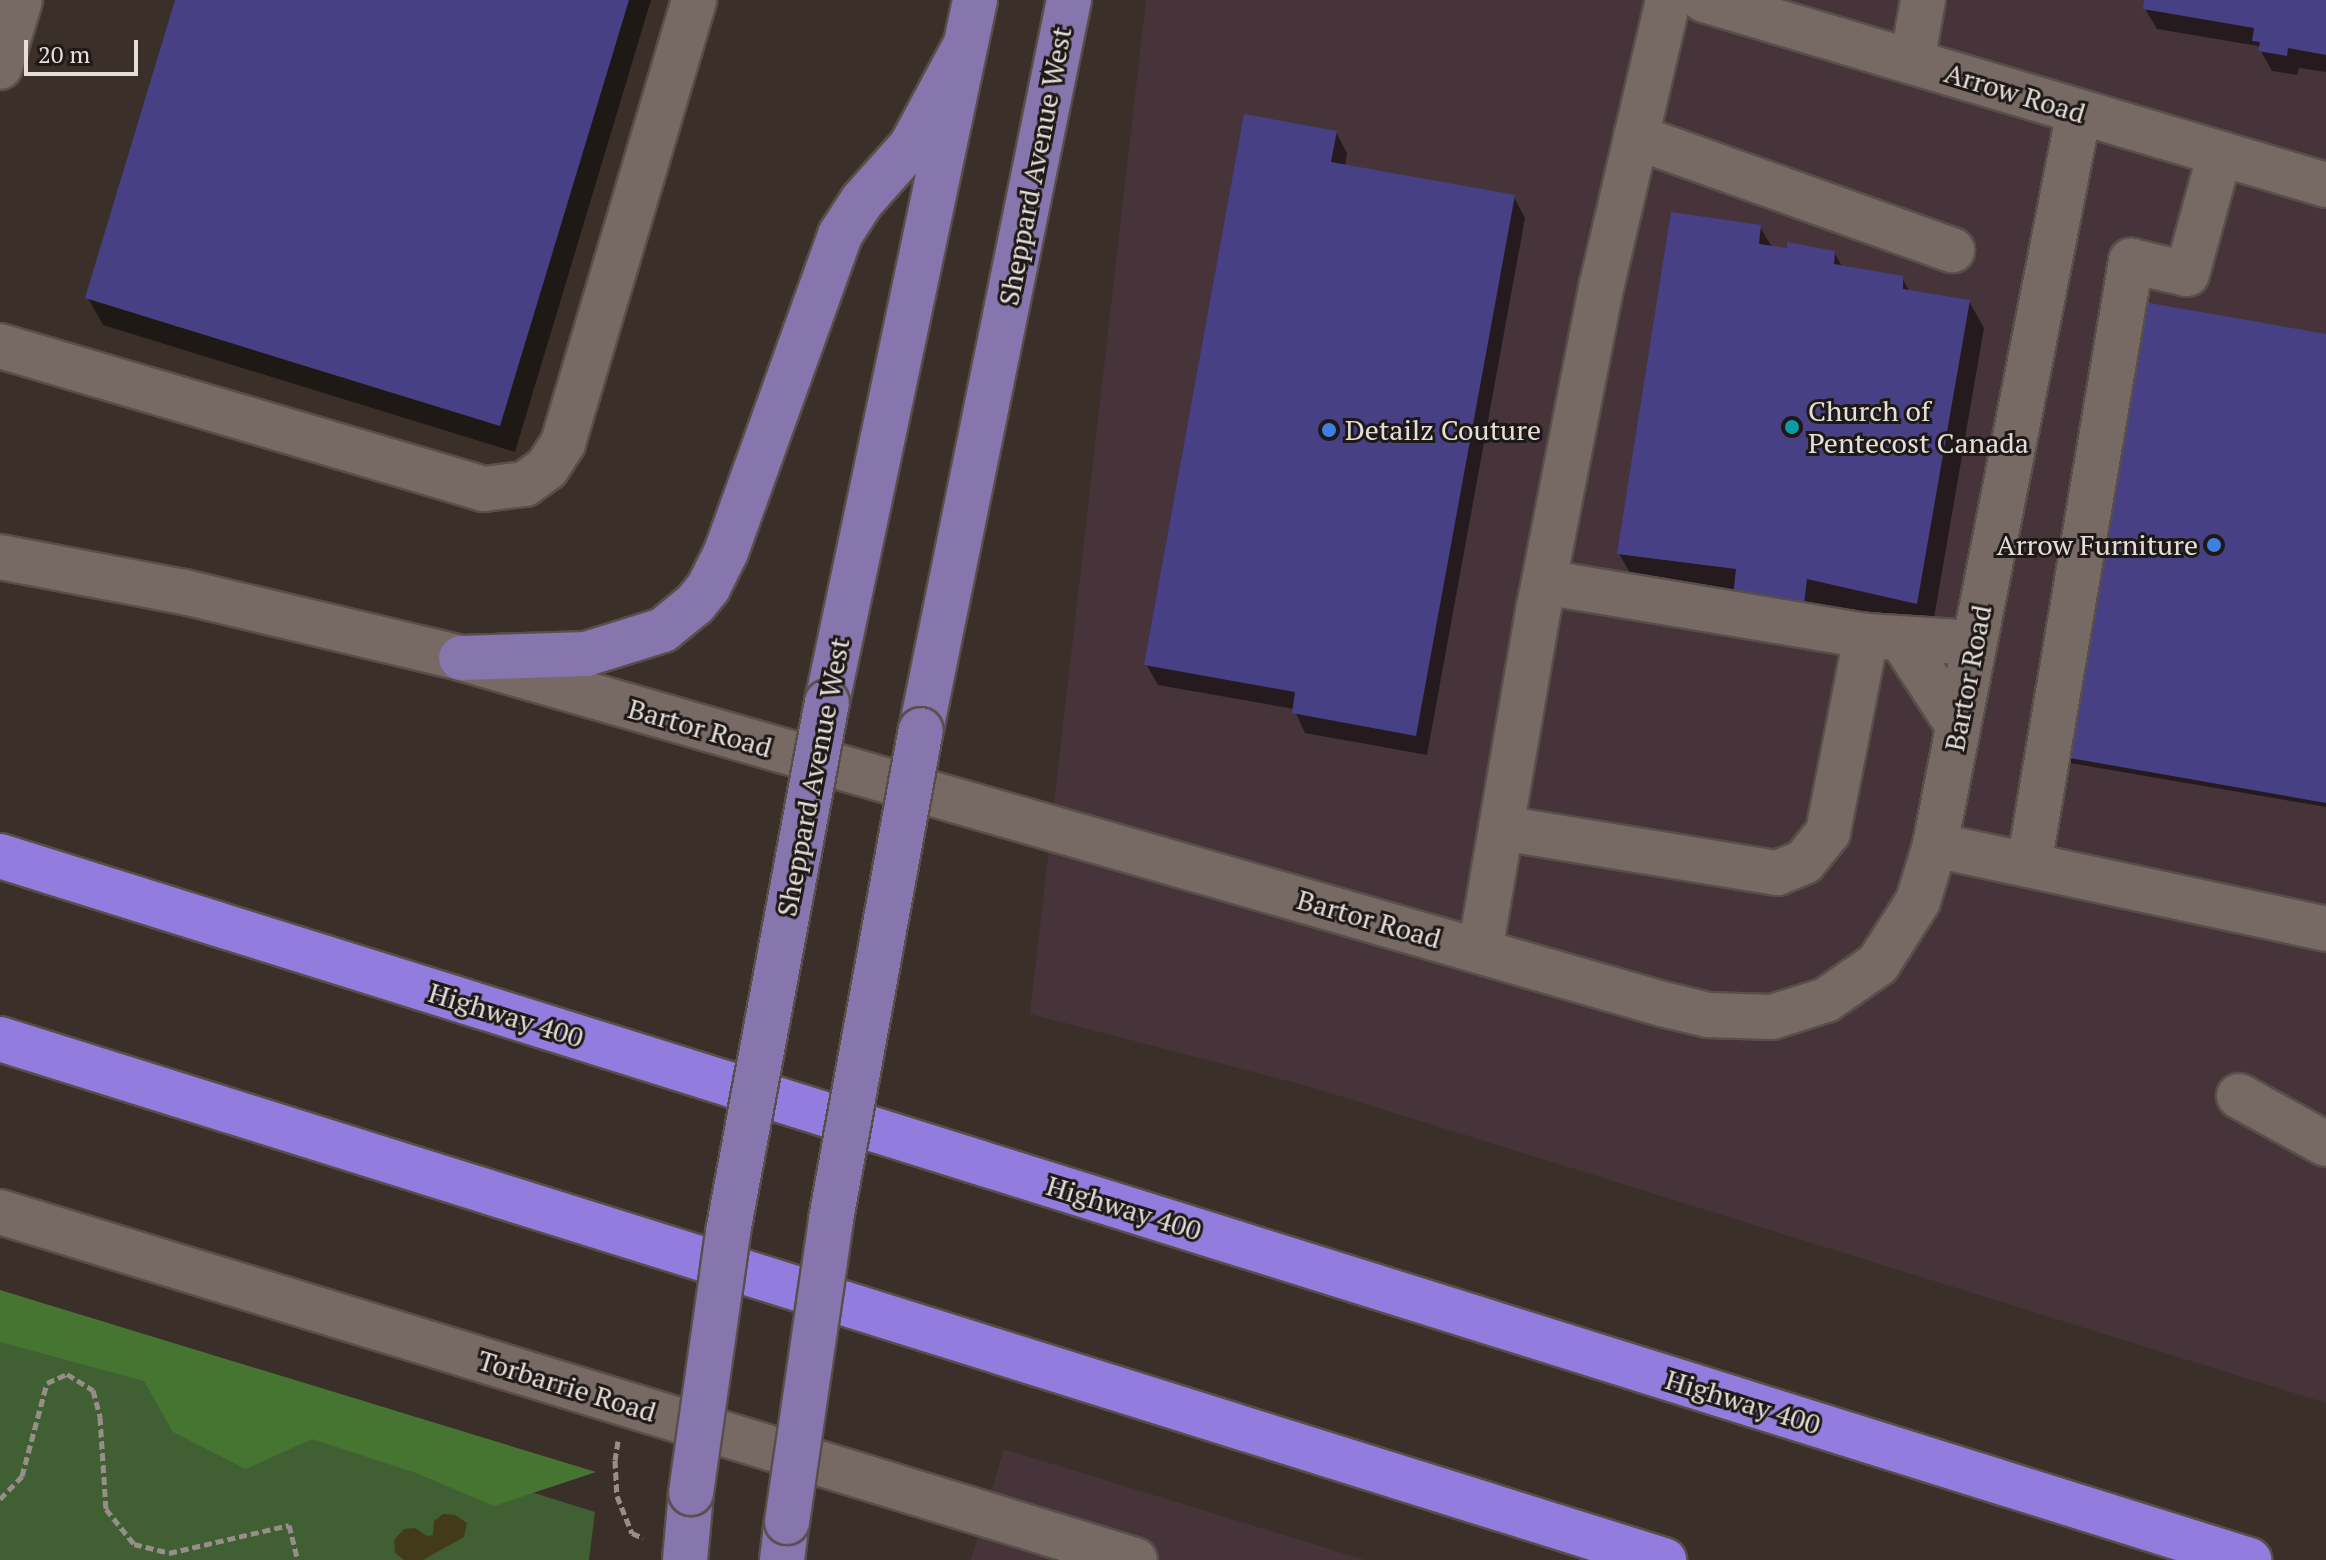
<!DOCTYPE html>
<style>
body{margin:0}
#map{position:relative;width:2326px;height:1560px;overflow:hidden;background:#3b2f2a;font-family:"PT Serif",serif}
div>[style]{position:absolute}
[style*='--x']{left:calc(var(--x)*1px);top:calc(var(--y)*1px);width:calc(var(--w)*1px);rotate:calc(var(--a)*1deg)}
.industrial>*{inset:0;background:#47343a}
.green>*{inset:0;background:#405f33}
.forest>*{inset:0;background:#467532}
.sand>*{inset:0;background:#423a19}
.shadow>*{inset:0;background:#0007}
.building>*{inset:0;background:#474085}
.path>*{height:5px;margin-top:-2.5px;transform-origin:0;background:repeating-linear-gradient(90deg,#978e8a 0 8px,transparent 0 12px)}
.roads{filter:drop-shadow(2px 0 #584e4a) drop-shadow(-2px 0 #584e4a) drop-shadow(0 2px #584e4a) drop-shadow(0 -2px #584e4a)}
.minor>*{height:44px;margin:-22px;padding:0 22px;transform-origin:22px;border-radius:22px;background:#776a64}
.major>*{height:44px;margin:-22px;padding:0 22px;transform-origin:22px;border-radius:22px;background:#8775ad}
.highway>*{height:44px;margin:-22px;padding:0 22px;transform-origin:22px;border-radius:22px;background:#927dde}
.bridges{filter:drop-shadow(2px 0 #584e4a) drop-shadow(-2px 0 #584e4a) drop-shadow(0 2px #584e4a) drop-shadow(0 -2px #584e4a)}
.major-bridge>*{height:44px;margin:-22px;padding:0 22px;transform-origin:22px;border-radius:22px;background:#8775ad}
.dots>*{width:22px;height:22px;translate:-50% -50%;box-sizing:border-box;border:4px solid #1e1916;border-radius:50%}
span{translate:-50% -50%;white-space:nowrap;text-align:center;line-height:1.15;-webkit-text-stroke:6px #1e1916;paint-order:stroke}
.street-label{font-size:28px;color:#e4ddd9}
.poi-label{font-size:28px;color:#e4ddd9}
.left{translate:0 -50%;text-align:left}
.right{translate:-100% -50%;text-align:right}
.scale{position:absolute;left:24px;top:40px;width:114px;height:36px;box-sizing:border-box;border:4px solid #e4ddd9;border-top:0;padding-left:10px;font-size:24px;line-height:28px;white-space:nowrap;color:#e4ddd9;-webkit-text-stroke:6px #1e1916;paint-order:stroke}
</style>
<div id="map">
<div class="industrial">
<div style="clip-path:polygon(1146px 0,2326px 0,2326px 1403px,1311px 1087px,1030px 1014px)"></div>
<div style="clip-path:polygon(1004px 1449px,1365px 1560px,971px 1560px)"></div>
</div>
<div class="green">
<div style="clip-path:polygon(0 1319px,54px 1343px,595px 1512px,589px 1560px,0 1560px)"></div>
</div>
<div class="forest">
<div style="clip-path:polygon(0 1290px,596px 1472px,494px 1506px,416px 1473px,312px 1439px,246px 1469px,173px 1432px,144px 1381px,0 1342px)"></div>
</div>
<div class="sand">
<div style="clip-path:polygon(443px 1514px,455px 1515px,467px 1523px,464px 1537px,423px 1560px,404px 1560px,395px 1553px,394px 1540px,404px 1529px,415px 1528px,427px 1536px,433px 1535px,434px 1521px)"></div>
</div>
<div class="shadow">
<div style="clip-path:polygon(177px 0,651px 0,515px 452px,103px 325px,88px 298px)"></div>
<div style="clip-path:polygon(2147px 0,2326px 0,2326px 72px,2299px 68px,2297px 75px,2272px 71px,2258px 46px,2157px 29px,2145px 9px)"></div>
<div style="clip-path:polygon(1336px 132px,1347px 153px,1345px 167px,1514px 197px,1525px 218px,1427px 755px,1305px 733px,1294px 709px,1158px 685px,1146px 664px)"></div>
<div style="clip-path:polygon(1760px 227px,1772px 247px,1834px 252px,1843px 268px,1902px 278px,1910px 292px,1969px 301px,1984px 328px,1932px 630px,1822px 605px,1818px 630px,1635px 581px,1619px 554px)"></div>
<div style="clip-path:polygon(2326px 336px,2326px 807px,2070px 763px,2066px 756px)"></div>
</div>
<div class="building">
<div style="clip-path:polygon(175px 0,629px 0,500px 426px,85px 298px)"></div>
<div style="clip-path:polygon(2144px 0,2326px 0,2326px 55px,2288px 48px,2287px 56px,2258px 51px,2260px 42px,2252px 41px,2254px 28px,2143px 9px)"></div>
<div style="clip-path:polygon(1244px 114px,1337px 131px,1331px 162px,1515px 195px,1416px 736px,1292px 713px,1295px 692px,1144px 665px)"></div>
<div style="clip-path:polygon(1671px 212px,1761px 225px,1759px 244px,1787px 248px,1787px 242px,1835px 251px,1834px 264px,1903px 276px,1903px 289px,1970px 300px,1917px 604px,1807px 579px,1804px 604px,1733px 596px,1736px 569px,1617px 554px)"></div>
<div style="clip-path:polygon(2144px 302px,2326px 334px,2326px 803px,2064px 757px)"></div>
</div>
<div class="path">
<div style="--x:618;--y:1441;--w:19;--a:99"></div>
<div style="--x:615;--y:1460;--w:36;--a:87"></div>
<div style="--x:617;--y:1496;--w:40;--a:68"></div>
<div style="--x:632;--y:1533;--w:12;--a:24"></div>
<div style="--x:0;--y:1499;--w:32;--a:-46"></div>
<div style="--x:22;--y:1476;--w:96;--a:-75"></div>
<div style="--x:47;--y:1383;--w:22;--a:-24"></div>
<div style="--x:67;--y:1374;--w:31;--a:32"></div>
<div style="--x:93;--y:1390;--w:28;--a:75"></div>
<div style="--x:100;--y:1417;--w:92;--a:86.3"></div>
<div style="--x:106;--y:1509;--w:45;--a:51.3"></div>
<div style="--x:134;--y:1544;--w:36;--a:14"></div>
<div style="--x:169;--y:1553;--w:123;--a:-13.1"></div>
<div style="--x:289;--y:1525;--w:36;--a:76"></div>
</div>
<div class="roads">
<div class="minor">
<div style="--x:1704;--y:0;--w:649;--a:16.56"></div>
<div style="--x:1912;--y:62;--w:63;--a:-79.9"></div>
<div style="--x:0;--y:67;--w:70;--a:-73.4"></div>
<div style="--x:1636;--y:137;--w:336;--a:19.7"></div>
<div style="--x:0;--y:346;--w:505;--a:16.46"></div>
<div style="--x:484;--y:489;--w:41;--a:-7"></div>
<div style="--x:525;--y:484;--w:27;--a:-36"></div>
<div style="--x:547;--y:468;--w:30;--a:-57"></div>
<div style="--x:563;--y:443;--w:462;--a:-73.5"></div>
<div style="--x:0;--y:557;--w:187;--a:10.8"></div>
<div style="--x:184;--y:592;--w:285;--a:13.4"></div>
<div style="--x:461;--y:658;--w:1250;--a:16.07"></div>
<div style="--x:1662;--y:1004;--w:47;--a:13.4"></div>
<div style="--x:1708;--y:1015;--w:64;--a:1.8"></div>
<div style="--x:1772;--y:1017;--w:57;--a:-17.5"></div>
<div style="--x:1826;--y:1000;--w:63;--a:-34.7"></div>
<div style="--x:1878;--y:964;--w:75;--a:-57.6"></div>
<div style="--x:1918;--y:901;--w:59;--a:-73.1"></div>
<div style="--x:1935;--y:845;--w:747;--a:-78.89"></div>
<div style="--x:1866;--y:636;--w:109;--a:3.7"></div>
<div style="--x:1902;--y:640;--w:103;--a:56.9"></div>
<div style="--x:1502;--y:828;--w:279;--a:9.3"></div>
<div style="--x:1777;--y:873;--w:29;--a:-22"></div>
<div style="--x:1804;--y:862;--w:38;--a:-51"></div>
<div style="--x:1828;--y:832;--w:200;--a:-79"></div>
<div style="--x:1866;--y:636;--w:326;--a:-170.5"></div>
<div style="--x:1935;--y:845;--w:400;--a:12.1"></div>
<div style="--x:2029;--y:865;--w:613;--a:-80.41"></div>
<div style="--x:2131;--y:261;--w:57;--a:13.1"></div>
<div style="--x:2187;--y:274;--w:125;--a:-74.7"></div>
<div style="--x:1480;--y:951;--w:349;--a:-80.3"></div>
<div style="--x:1539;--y:607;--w:329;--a:-79"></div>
<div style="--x:1602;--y:284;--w:292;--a:-76.9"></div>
<div style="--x:2239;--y:1096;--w:99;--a:28.9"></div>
<div style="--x:0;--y:1212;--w:1187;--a:17.05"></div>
</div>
<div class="major">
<div style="--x:461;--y:658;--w:125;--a:-1.8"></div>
<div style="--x:586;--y:654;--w:81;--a:-17.3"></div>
<div style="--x:663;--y:630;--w:41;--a:-39.1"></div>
<div style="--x:695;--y:604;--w:21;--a:-51"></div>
<div style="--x:708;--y:588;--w:40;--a:-63.4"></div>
<div style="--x:726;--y:552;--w:337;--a:-70.2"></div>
<div style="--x:840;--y:235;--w:40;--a:-57.1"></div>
<div style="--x:862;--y:201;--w:74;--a:-48.3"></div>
<div style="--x:911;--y:146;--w:112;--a:-61.8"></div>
<div style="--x:827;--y:702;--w:717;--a:-78.09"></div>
<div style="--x:921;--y:730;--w:745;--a:-78.54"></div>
<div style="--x:685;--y:1560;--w:67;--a:-84.9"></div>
<div style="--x:782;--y:1560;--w:38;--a:-83"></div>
</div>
<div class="highway">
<div style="--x:0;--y:856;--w:2357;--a:17.38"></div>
<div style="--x:0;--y:1039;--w:1744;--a:17.39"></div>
</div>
</div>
<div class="bridges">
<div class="major-bridge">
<div style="--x:691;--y:1493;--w:264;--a:-81.9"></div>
<div style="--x:728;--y:1232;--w:539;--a:-79.42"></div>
<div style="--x:787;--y:1522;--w:306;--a:-81.7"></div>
<div style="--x:831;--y:1219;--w:497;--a:-79.6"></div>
</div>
</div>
<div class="dots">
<div style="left:1792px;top:427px;background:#0f9aa8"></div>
<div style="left:1329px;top:430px;background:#3f7fe0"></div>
<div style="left:2214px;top:545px;background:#3f7fe0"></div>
</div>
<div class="street-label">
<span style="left:2015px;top:93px;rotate:17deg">Arrow Road</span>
<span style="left:1035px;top:166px;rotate:-79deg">Sheppard Avenue West</span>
<span style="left:1968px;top:678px;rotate:-79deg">Bartor Road</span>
<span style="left:700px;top:728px;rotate:16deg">Bartor Road</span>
<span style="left:813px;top:777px;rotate:-79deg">Sheppard Avenue West</span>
<span style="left:1369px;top:919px;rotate:16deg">Bartor Road</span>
<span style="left:506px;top:1015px;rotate:17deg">Highway 400</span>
<span style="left:1124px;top:1208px;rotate:17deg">Highway 400</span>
<span style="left:567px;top:1386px;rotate:17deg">Torbarrie Road</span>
<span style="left:1743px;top:1402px;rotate:17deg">Highway 400</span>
</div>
<div class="poi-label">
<span class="left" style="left:1808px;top:427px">Church of<br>Pentecost Canada</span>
<span class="left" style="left:1345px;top:430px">Detailz Couture</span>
<span class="right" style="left:2198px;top:545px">Arrow Furniture</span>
</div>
<div class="scale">20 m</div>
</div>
